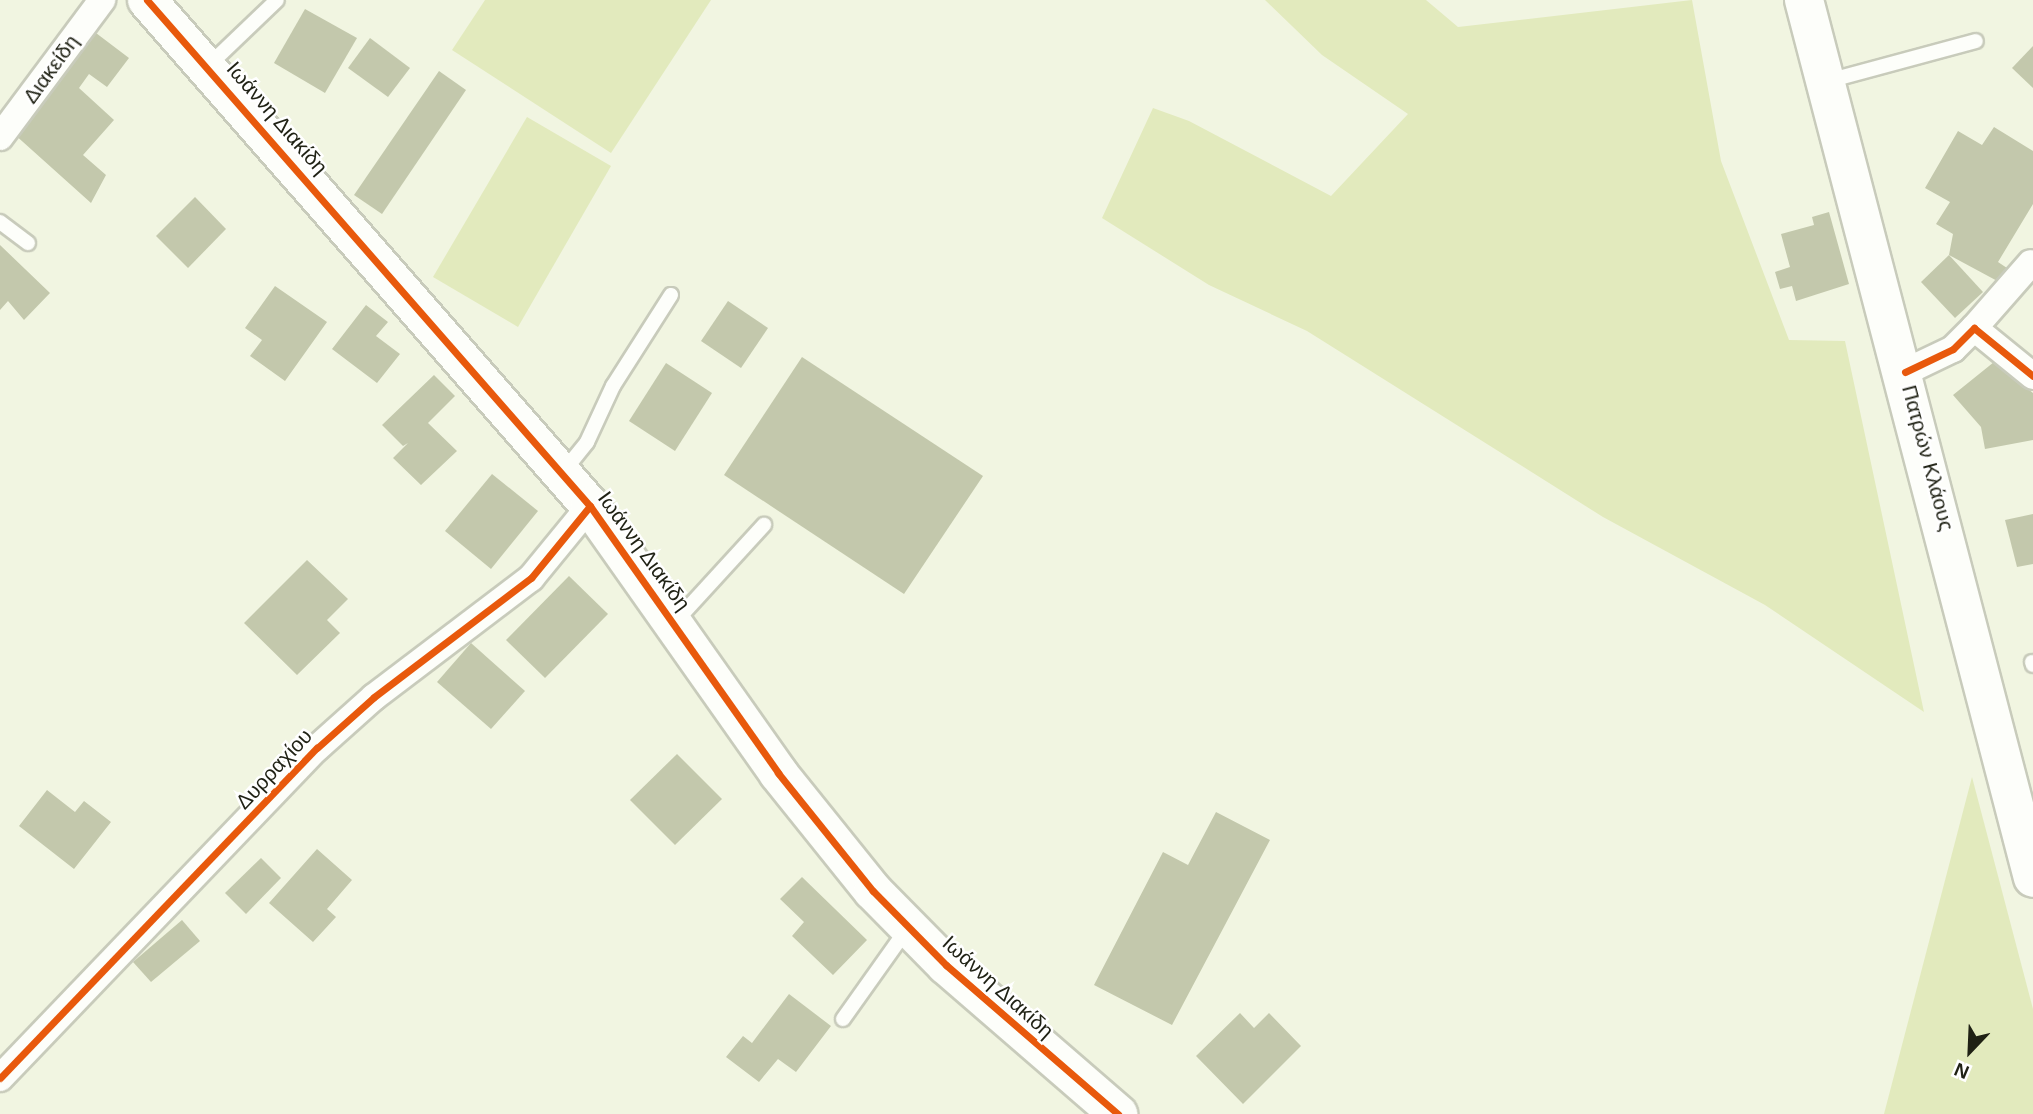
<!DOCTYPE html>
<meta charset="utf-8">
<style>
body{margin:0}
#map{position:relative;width:2033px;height:1114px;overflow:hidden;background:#f1f5e1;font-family:Arial,sans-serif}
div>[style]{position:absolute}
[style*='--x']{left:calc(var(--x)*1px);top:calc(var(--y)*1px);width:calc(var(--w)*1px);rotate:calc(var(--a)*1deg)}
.green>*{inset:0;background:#e2eabd}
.building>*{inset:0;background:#c3c8ac}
.roads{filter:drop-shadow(2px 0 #c8cbbb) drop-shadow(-2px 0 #c8cbbb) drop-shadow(0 2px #c8cbbb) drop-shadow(0 -2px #c8cbbb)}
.lane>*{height:14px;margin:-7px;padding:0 7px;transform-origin:7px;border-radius:7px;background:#fdfefa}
.street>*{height:26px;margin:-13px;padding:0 13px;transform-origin:13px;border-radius:13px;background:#fdfefa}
.secondary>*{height:38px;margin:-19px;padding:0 19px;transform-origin:19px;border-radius:19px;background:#fdfefa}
.cycleway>*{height:7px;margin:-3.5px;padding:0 3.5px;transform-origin:3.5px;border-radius:3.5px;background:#e8590c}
span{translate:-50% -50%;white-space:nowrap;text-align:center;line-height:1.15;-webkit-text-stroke:5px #fff;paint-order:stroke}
.street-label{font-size:21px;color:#1f2114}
.north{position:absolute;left:1935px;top:1016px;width:70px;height:70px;-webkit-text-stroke:5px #fff;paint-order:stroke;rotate:203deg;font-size:19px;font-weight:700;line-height:28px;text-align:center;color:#1f2114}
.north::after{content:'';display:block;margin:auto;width:24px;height:32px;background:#1f2114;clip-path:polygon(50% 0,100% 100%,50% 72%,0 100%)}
</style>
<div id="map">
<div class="green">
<div style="clip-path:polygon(485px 0,711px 0,611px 153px,452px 50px)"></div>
<div style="clip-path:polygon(1265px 0,1426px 0,1458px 27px,1692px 0,1721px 161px,1789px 340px,1845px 341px,1924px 712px,1765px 605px,1603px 517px,1307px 331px,1209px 285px,1102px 218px,1153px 108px,1189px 121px,1331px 196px,1408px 114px,1322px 55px)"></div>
<div style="clip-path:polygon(527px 117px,611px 166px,518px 327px,433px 277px)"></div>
<div style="clip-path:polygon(1972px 777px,2033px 1009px,2033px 1114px,1884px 1114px)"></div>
</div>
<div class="building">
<div style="clip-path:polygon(305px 9px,357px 38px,325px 93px,274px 63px)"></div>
<div style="clip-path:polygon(96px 33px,129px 58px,107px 87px,89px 74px,79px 88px,114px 120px,83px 155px,106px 175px,91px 203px,13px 133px)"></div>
<div style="clip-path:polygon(370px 38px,410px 68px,388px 97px,348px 68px)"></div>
<div style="clip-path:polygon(2033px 46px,2033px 88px,2012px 68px)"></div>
<div style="clip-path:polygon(439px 71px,466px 90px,382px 214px,354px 195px)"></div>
<div style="clip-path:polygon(1994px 127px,2033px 151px,2033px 204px,1998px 262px,2007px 268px,2001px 283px,1949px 255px,1953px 234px,1936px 224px,1950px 202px,1925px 188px,1958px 131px,1982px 145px)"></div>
<div style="clip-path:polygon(195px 197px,226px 229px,188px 268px,156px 236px)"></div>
<div style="clip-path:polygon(1829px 212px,1849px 284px,1796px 301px,1792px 286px,1780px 289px,1775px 272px,1790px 267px,1781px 234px,1814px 225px,1812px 217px)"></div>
<div style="clip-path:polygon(0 245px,50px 293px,24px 320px,8px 301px,0 310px)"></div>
<div style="clip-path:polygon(1949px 255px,1983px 292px,1955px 318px,1921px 282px)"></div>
<div style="clip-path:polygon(275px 286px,327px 322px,285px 381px,250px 356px,262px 340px,245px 328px)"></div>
<div style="clip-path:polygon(728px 301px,768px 328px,741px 368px,701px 341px)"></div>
<div style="clip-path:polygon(366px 305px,388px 322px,376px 336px,400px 354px,377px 383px,332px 349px)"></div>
<div style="clip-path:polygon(802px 357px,983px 476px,904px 594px,724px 475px)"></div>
<div style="clip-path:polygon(1994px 362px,2033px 393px,2033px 440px,1985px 449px,1981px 427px,1953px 395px)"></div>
<div style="clip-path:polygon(666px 363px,712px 393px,675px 451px,629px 421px)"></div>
<div style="clip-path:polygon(434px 375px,455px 396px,428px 423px,457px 451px,421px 485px,393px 458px,408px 443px,403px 446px,382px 425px)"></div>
<div style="clip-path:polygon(492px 474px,538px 511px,491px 569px,445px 531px)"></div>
<div style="clip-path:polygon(2033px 514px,2033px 564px,2017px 567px,2005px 520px)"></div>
<div style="clip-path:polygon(307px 560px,348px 599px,327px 620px,340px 633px,297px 675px,244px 623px)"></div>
<div style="clip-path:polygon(569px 576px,608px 614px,545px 678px,506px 640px)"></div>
<div style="clip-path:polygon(471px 643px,525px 691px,491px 729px,437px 682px)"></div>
<div style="clip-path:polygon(677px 754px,722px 799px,675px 845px,630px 800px)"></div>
<div style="clip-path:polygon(47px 790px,75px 812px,84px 801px,111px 822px,74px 869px,19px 826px)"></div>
<div style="clip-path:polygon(1216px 812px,1270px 840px,1172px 1025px,1094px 985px,1163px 852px,1188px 865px)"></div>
<div style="clip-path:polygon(317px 849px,352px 880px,327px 909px,336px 917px,313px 942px,269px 903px)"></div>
<div style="clip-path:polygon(261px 858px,281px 878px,246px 914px,225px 893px)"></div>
<div style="clip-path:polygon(802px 877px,867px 940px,833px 975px,792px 936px,804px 922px,780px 899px)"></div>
<div style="clip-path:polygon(182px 920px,200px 941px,151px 982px,133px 962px)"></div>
<div style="clip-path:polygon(789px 994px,831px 1026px,796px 1072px,778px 1059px,759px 1082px,726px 1057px,743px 1036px,752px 1043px)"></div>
<div style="clip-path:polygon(1240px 1013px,1254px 1028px,1269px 1013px,1301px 1046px,1243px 1104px,1196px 1056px)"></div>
</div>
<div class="roads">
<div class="lane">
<div style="--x:208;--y:66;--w:95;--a:-43.7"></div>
<div style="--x:1828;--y:81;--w:153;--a:-15.1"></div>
<div style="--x:0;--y:222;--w:35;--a:37"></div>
<div style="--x:563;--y:472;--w:38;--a:-51"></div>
<div style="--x:587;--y:442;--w:62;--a:-65.1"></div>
<div style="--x:613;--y:386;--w:108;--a:-57.5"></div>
<div style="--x:675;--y:622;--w:132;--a:-47.5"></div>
<div style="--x:2032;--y:662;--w:3;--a:72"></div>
<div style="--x:843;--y:1019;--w:110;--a:-54.6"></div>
</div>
<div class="street">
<div style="--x:0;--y:137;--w:171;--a:-53.3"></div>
<div style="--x:1974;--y:328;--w:86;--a:-48.8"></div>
<div style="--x:1905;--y:372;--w:53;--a:-25.6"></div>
<div style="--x:1953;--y:349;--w:30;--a:-45"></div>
<div style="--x:1974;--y:328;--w:76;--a:39.1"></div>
<div style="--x:0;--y:1078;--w:458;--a:-46.2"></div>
<div style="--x:317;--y:748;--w:76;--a:-41.8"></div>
<div style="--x:374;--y:697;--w:197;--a:-37.2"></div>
<div style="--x:531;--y:578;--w:93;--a:-50.7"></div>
</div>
<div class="secondary">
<div style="--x:147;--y:0;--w:673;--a:48.8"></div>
<div style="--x:590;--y:506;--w:327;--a:54.8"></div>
<div style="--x:778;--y:773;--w:151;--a:51.2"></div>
<div style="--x:873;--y:891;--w:104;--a:45.4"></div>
<div style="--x:946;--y:965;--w:228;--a:40.9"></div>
<div style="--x:1804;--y:0;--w:907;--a:75.38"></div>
</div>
</div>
<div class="cycleway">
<div style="--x:147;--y:0;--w:673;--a:48.8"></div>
<div style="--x:590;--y:506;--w:327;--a:54.8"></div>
<div style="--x:778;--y:773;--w:151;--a:51.2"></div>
<div style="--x:873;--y:891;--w:104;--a:45.4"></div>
<div style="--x:946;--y:965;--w:228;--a:40.9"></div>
<div style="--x:1905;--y:372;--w:53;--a:-25.6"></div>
<div style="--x:1953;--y:349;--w:30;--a:-45"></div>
<div style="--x:1974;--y:328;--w:76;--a:39.1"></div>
<div style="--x:0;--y:1078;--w:458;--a:-46.2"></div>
<div style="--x:317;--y:748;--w:76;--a:-41.8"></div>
<div style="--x:374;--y:697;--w:197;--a:-37.2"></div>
<div style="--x:531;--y:578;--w:93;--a:-50.7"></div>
</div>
<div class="street-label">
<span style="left:51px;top:69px;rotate:-54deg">Διακείδη</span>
<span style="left:277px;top:118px;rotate:49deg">Ιωάννη Διακίδη</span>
<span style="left:1928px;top:458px;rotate:75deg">Πατρών Κλάους</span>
<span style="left:644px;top:551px;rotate:54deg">Ιωάννη Διακίδη</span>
<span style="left:274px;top:769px;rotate:-47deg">Δυρραχίου</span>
<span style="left:998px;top:987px;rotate:42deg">Ιωάννη Διακίδη</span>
</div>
<div class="north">N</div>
</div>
